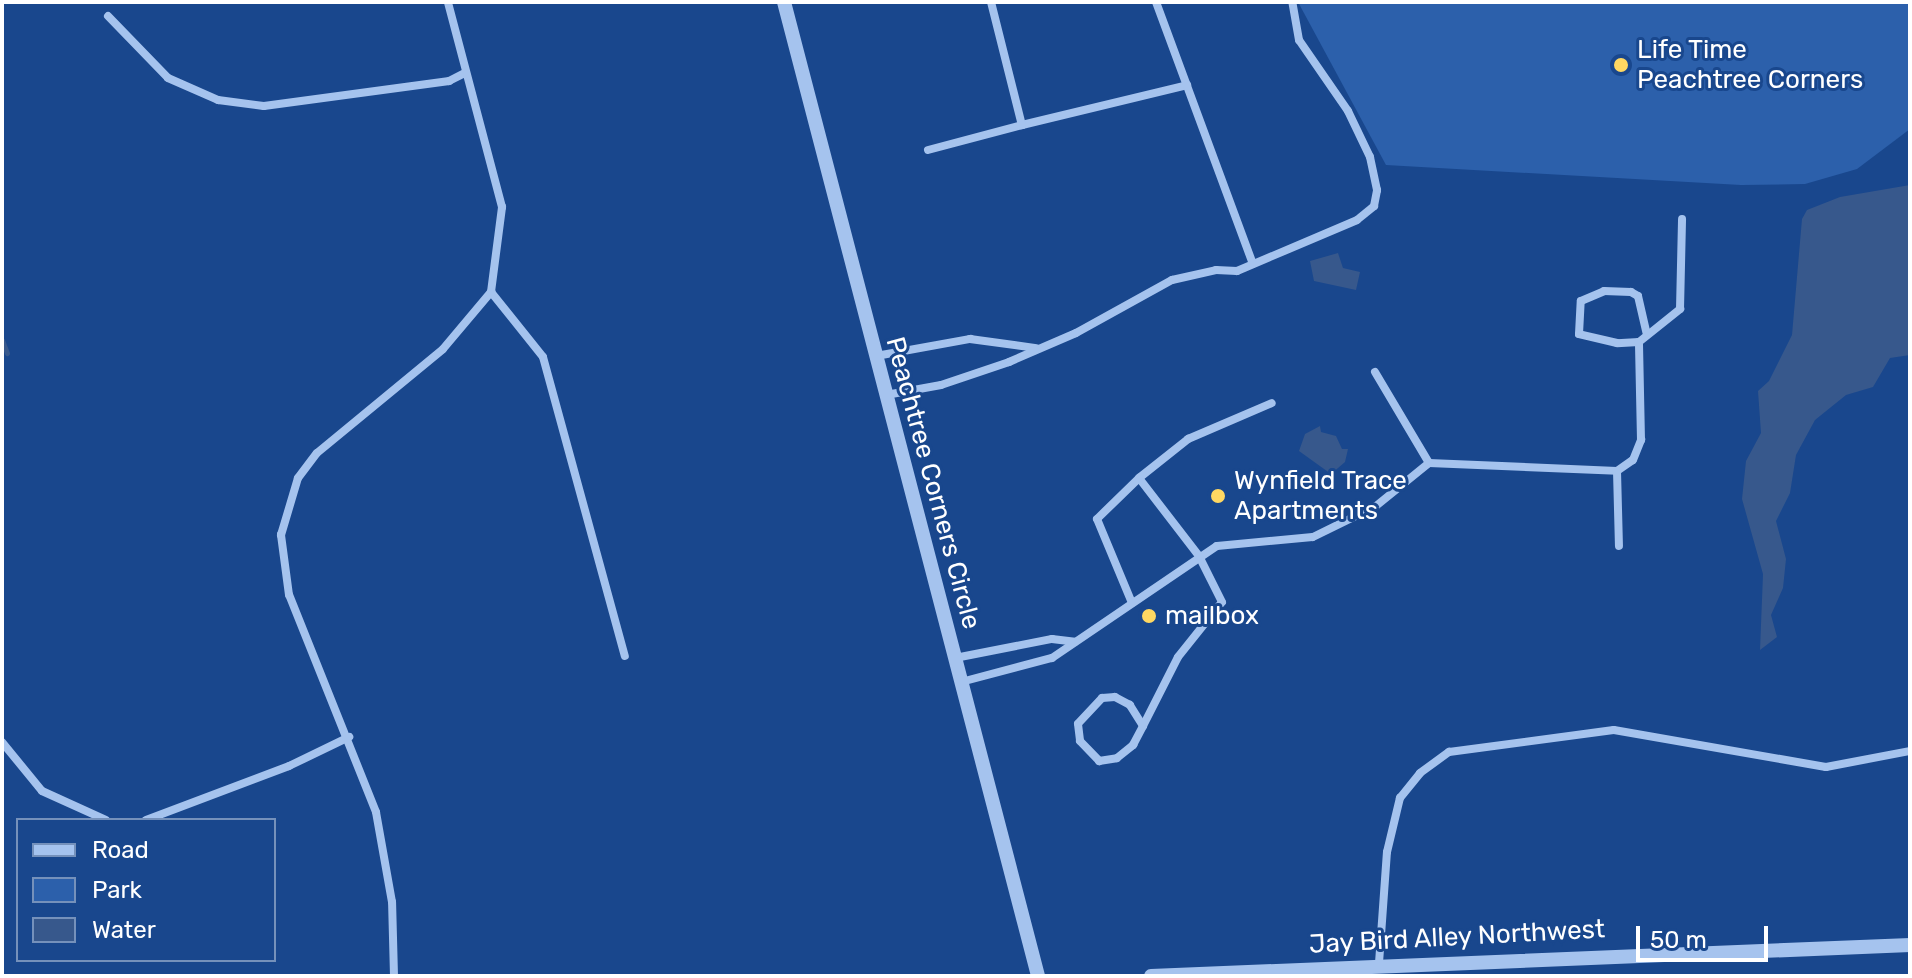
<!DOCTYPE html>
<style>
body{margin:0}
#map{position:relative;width:1912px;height:978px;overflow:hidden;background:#19478d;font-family:Rubik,sans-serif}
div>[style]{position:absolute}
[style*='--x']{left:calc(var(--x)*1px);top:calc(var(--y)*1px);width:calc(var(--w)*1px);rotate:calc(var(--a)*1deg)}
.green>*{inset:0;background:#2c60ab}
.water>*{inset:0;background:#37588c}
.stream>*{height:5px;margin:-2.5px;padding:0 2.5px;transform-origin:2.5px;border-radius:2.5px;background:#37588c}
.minor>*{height:8px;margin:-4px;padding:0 4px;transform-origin:4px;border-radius:4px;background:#a5c3ee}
.tertiary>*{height:14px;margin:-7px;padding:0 7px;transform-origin:7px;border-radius:7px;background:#a5c3ee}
.dots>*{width:22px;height:22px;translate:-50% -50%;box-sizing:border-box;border:4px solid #19478d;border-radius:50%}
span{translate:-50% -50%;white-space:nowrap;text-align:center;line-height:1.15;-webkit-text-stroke:6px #19478d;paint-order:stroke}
.poi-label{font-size:26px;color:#fff}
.left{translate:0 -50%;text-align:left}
.street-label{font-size:26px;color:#fff}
.frame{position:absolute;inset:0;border:4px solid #fff;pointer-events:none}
.legend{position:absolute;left:16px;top:818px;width:260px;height:144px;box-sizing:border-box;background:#19478d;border:2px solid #7591bb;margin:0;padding:10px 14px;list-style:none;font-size:24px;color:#fff}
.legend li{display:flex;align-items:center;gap:16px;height:40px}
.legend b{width:40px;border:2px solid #7591bb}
.scale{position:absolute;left:1636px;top:926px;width:132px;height:36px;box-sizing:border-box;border:4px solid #fff;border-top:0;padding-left:10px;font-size:24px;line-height:28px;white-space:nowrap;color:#fff;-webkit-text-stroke:6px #19478d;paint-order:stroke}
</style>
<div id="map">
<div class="green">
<div style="clip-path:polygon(1298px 2px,1910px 2px,1910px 129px,1857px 169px,1805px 184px,1741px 185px,1386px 165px)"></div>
</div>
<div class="water">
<div style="clip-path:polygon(1910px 185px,1910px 355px,1890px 358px,1873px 387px,1846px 395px,1815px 420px,1796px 455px,1790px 493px,1776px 521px,1786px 559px,1783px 588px,1771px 615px,1777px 637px,1760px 650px,1763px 574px,1742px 499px,1746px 461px,1761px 433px,1758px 391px,1769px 381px,1792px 335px,1802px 219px,1807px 210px,1840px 197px)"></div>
<div style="clip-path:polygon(1338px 253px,1343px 268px,1360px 272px,1356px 290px,1314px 281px,1310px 261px)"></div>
<div style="clip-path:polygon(1320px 426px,1321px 432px,1336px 436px,1342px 449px,1348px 449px,1345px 462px,1331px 474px,1299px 451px,1305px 434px)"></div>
</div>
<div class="stream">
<div style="--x:2;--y:340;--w:14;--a:69"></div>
</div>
<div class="minor">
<div style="--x:991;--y:2;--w:127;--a:75.9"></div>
<div style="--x:1022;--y:125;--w:170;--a:-13.6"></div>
<div style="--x:1156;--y:2;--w:279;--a:69.7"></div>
<div style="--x:108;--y:16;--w:86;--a:45.9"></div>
<div style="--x:168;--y:78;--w:55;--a:23.7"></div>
<div style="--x:218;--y:100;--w:46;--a:7.4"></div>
<div style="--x:264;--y:106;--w:187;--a:-7.7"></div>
<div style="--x:449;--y:81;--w:18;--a:-27"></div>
<div style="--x:928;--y:150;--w:97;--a:-14.9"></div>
<div style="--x:491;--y:292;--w:83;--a:51.3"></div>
<div style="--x:543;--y:357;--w:310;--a:74.7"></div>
<div style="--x:1639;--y:342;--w:22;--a:177"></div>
<div style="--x:1617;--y:343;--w:39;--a:-167"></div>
<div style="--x:1579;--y:334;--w:33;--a:-87"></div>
<div style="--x:1581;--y:301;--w:25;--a:-23"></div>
<div style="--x:1604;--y:291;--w:27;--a:2"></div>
<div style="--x:1631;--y:292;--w:8;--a:30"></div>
<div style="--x:1638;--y:296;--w:37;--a:77"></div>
<div style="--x:876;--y:356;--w:96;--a:-10.3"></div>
<div style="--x:970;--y:339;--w:67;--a:7.8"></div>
<div style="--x:1375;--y:372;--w:106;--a:59.3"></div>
<div style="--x:886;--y:395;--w:56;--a:-10.3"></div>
<div style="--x:941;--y:385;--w:72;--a:-18.7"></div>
<div style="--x:1009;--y:362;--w:73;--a:-23.4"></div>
<div style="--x:1076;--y:333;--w:110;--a:-28.9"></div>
<div style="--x:1172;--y:280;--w:45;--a:-12.8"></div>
<div style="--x:1216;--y:270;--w:21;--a:3"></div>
<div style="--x:1237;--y:271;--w:130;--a:-23"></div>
<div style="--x:1357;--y:220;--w:22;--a:-39"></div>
<div style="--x:1374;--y:206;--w:16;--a:-79"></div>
<div style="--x:1377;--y:190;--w:34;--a:-102"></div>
<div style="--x:1370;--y:157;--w:51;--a:-115.6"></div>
<div style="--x:1348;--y:111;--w:86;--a:-124.6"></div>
<div style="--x:1299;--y:40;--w:39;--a:-100"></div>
<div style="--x:1617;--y:471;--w:75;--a:88.5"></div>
<div style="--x:1132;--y:603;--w:91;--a:-112.6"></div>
<div style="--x:1097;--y:519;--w:59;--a:-44.3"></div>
<div style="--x:955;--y:658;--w:99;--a:-11.1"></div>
<div style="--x:1052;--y:639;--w:23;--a:7"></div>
<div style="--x:961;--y:682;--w:94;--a:-14.8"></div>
<div style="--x:1052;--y:658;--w:199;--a:-34.2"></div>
<div style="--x:1217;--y:546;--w:96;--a:-5.4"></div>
<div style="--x:1313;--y:537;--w:70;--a:-26.2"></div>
<div style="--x:1376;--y:506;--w:68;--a:-39.1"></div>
<div style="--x:1429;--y:463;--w:188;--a:2.4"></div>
<div style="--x:1617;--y:471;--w:19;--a:-35"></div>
<div style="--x:1633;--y:460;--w:22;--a:-68"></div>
<div style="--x:1641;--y:440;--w:98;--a:-91.2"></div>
<div style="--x:1639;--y:342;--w:53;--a:-38.8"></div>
<div style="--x:1680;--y:309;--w:90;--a:-88.7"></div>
<div style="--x:1143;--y:726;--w:25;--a:-122"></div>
<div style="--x:1130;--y:705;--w:17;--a:-152"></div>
<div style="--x:1115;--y:697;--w:13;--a:176"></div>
<div style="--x:1102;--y:698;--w:35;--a:133"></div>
<div style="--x:1078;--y:724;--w:17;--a:83"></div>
<div style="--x:1080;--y:741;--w:28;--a:46"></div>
<div style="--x:1099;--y:761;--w:18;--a:-9"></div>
<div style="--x:1117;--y:758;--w:21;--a:-39"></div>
<div style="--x:1133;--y:745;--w:21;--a:-62"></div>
<div style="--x:1143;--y:726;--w:77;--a:-63.1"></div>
<div style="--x:1178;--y:657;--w:70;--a:-51.3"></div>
<div style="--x:1222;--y:602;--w:51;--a:-116.6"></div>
<div style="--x:1199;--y:556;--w:98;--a:-127.6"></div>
<div style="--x:1139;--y:478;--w:63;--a:-38.5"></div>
<div style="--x:1188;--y:439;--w:91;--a:-23.2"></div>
<div style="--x:2;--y:742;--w:63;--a:50.8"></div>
<div style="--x:42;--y:791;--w:70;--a:24.4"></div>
<div style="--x:146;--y:820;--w:153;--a:-20.7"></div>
<div style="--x:289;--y:766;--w:67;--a:-25.8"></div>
<div style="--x:1379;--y:963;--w:111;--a:-85.9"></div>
<div style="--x:1387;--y:852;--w:56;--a:-76.5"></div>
<div style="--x:1400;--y:798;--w:32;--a:-51"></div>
<div style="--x:1420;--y:773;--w:36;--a:-36"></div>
<div style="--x:1449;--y:752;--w:166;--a:-7.6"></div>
<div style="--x:1614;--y:730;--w:215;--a:9.9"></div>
<div style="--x:1826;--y:767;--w:86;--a:-10.8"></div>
<div style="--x:394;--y:976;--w:74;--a:-91.5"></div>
<div style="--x:392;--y:902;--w:91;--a:-100.1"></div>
<div style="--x:376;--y:812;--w:234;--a:-111.8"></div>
<div style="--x:289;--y:595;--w:61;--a:-97.6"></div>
<div style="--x:281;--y:535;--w:59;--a:-73.4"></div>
<div style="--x:298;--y:478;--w:31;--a:-53"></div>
<div style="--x:317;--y:453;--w:163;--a:-39.5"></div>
<div style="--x:443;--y:349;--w:75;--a:-49.9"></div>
<div style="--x:491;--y:292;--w:86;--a:-82.6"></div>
<div style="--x:502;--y:207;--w:212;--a:-104.8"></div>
</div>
<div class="tertiary">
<div style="--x:784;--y:2;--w:1007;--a:75.38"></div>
<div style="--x:1151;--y:976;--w:760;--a:-2.34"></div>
</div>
<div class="dots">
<div style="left:1621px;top:65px;background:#ffd862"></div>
<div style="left:1218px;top:496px;background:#ffd862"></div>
<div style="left:1149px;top:616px;background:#ffd862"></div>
</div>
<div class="poi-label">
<span class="left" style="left:1637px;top:65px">Life Time<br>Peachtree Corners</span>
<span class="left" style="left:1234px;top:496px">Wynfield Trace<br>Apartments</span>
<span class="left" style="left:1165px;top:616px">mailbox</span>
</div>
<div class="street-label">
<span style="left:933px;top:483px;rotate:75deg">Peachtree Corners Circle</span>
<span style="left:1457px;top:937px;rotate:-3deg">Jay Bird Alley Northwest</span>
</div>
<div class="frame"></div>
<ul class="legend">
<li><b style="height:10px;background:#a5c3ee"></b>Road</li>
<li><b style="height:22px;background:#2c60ab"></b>Park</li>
<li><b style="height:22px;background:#37588c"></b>Water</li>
</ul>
<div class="scale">50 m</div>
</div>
